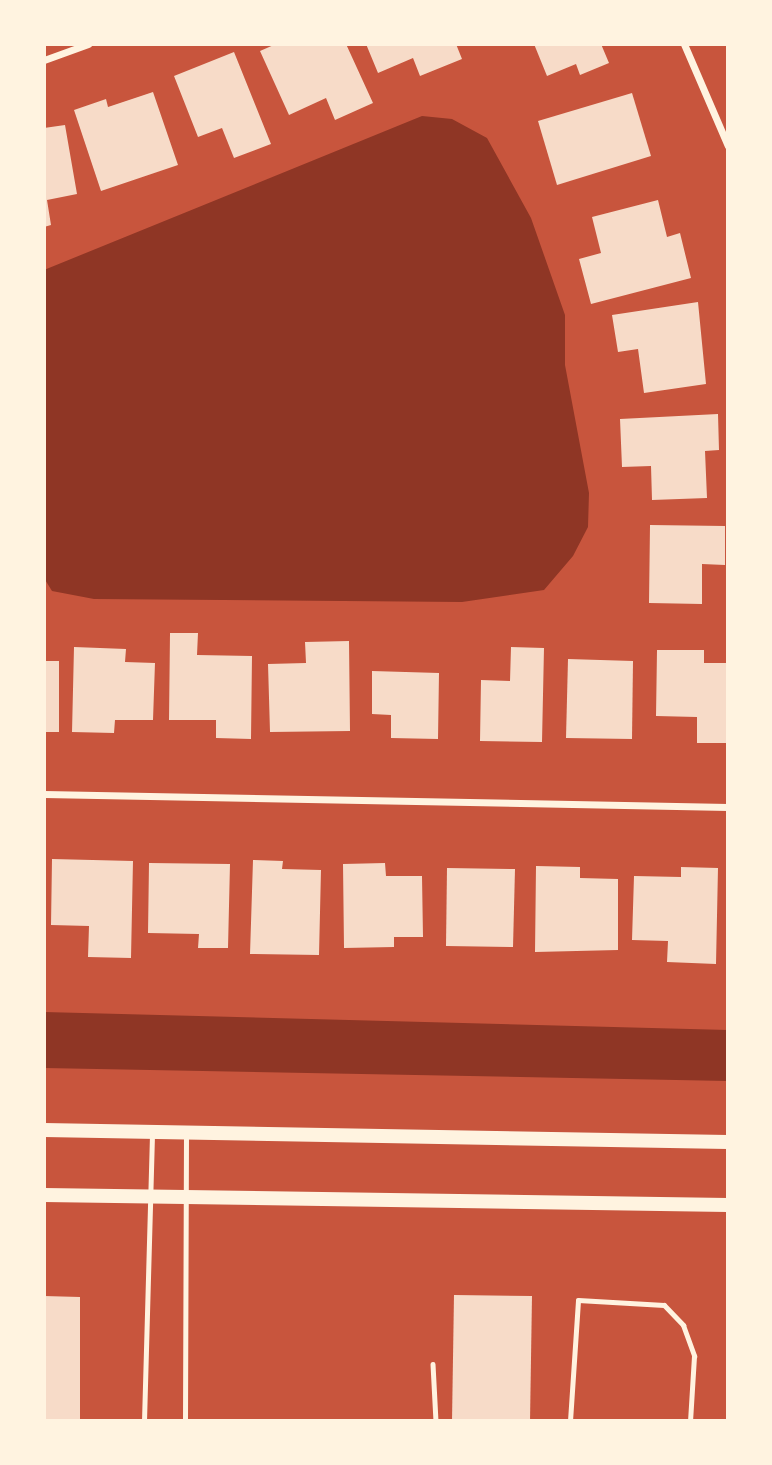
<!DOCTYPE html>
<style>
body{margin:0}
#map{position:relative;width:772px;height:1465px;overflow:hidden;background:#c8553d;font-family:"Asap Condensed",sans-serif}
div>[style]{position:absolute}
[style*='--x']{left:calc(var(--x)*1px);top:calc(var(--y)*1px);width:calc(var(--w)*1px);rotate:calc(var(--a)*1deg)}
.water>*{inset:0;background:#8f3625}
.building>*{inset:0;background:#f7dbc8}
.path>*{height:4.5px;margin:-2.25px;padding:0 2.25px;transform-origin:2.25px;border-radius:2.25px;background:#fff3e0}
.service>*{height:5px;margin:-2.5px;padding:0 2.5px;transform-origin:2.5px;border-radius:2.5px;background:#fff3e0}
.minor>*{height:7px;margin:-3.5px;padding:0 3.5px;transform-origin:3.5px;border-radius:3.5px;background:#fff3e0}
.secondary>*{height:14px;margin:-7px;padding:0 7px;transform-origin:7px;border-radius:7px;background:#fff3e0}
span{translate:-50% -50%;white-space:nowrap;text-align:center;line-height:1.15;-webkit-text-stroke:7px #fff3e0;paint-order:stroke}
.frame{position:absolute;inset:0;border:46px solid #fff3e0;pointer-events:none}
</style>
<div id="map">
<div class="water">
<div style="clip-path:polygon(422px 116px,452px 119px,487px 138px,531px 218px,565px 315px,565px 365px,589px 493px,588px 527px,573px 556px,544px 590px,462px 602px,94px 599px,52px 591px,44px 578px,44px 270px)"></div>
<div style="clip-path:polygon(44px 1012px,728px 1030px,728px 1081px,44px 1068px)"></div>
</div>
<div class="building">
<div style="clip-path:polygon(276px 44px,346px 44px,373px 103px,335px 120px,326px 98px,289px 115px,260px 51px)"></div>
<div style="clip-path:polygon(366px 44px,456px 44px,462px 59px,420px 76px,413px 58px,378px 73px)"></div>
<div style="clip-path:polygon(534px 44px,601px 44px,609px 63px,580px 75px,576px 64px,547px 76px)"></div>
<div style="clip-path:polygon(234px 52px,271px 144px,234px 158px,222px 128px,198px 137px,174px 76px)"></div>
<div style="clip-path:polygon(153px 92px,178px 165px,101px 191px,74px 110px,106px 99px,108px 107px)"></div>
<div style="clip-path:polygon(632px 93px,651px 156px,557px 185px,538px 121px)"></div>
<div style="clip-path:polygon(65px 125px,77px 194px,47px 200px,51px 225px,44px 227px,44px 128px)"></div>
<div style="clip-path:polygon(658px 200px,667px 237px,680px 233px,691px 278px,591px 304px,579px 259px,601px 253px,592px 217px)"></div>
<div style="clip-path:polygon(698px 302px,706px 384px,644px 393px,638px 349px,618px 352px,612px 315px)"></div>
<div style="clip-path:polygon(718px 414px,719px 450px,705px 451px,707px 498px,652px 500px,651px 466px,622px 467px,620px 419px)"></div>
<div style="clip-path:polygon(650px 525px,725px 526px,725px 565px,702px 564px,702px 604px,649px 603px)"></div>
<div style="clip-path:polygon(170px 633px,198px 633px,197px 655px,252px 656px,251px 739px,216px 738px,216px 720px,169px 720px)"></div>
<div style="clip-path:polygon(349px 641px,350px 731px,270px 732px,268px 664px,306px 663px,305px 642px)"></div>
<div style="clip-path:polygon(74px 647px,126px 649px,125px 662px,155px 663px,153px 720px,115px 720px,114px 733px,72px 732px)"></div>
<div style="clip-path:polygon(511px 647px,544px 648px,542px 742px,480px 741px,481px 680px,510px 681px)"></div>
<div style="clip-path:polygon(657px 650px,704px 650px,704px 663px,727px 663px,726px 743px,697px 743px,697px 717px,656px 716px)"></div>
<div style="clip-path:polygon(568px 659px,633px 661px,632px 739px,566px 738px)"></div>
<div style="clip-path:polygon(44px 661px,59px 661px,59px 732px,44px 732px)"></div>
<div style="clip-path:polygon(372px 671px,439px 673px,438px 739px,391px 738px,391px 715px,372px 714px)"></div>
<div style="clip-path:polygon(52px 859px,133px 861px,131px 958px,88px 957px,89px 926px,51px 925px)"></div>
<div style="clip-path:polygon(253px 860px,283px 861px,282px 869px,321px 870px,319px 955px,250px 954px)"></div>
<div style="clip-path:polygon(149px 863px,230px 864px,228px 948px,198px 948px,199px 934px,148px 933px)"></div>
<div style="clip-path:polygon(385px 863px,386px 876px,422px 876px,423px 937px,394px 937px,394px 947px,344px 948px,343px 864px)"></div>
<div style="clip-path:polygon(536px 866px,580px 867px,580px 878px,618px 879px,618px 950px,535px 952px)"></div>
<div style="clip-path:polygon(681px 867px,718px 868px,716px 964px,667px 962px,668px 941px,632px 940px,634px 876px,681px 877px)"></div>
<div style="clip-path:polygon(447px 868px,515px 869px,513px 947px,446px 946px)"></div>
<div style="clip-path:polygon(454px 1295px,532px 1296px,530px 1421px,452px 1421px)"></div>
<div style="clip-path:polygon(44px 1296px,80px 1297px,80px 1421px,44px 1421px)"></div>
</div>
<div class="path">
<div style="--x:433;--y:1364;--w:57;--a:87"></div>
</div>
<div class="service">
<div style="--x:144;--y:1421;--w:289;--a:-88.4"></div>
<div style="--x:185;--y:1421;--w:287;--a:-89.8"></div>
<div style="--x:570;--y:1421;--w:121;--a:-86.2"></div>
<div style="--x:578;--y:1300;--w:86;--a:3.3"></div>
<div style="--x:664;--y:1305;--w:28;--a:46"></div>
<div style="--x:683;--y:1325;--w:33;--a:70"></div>
<div style="--x:694;--y:1356;--w:65;--a:93.5"></div>
</div>
<div class="minor">
<div style="--x:684;--y:44;--w:111;--a:66.7"></div>
<div style="--x:44;--y:60;--w:47;--a:-20"></div>
<div style="--x:44;--y:794;--w:684;--a:1.09"></div>
</div>
<div class="secondary">
<div style="--x:44;--y:1130;--w:684;--a:1.01"></div>
<div style="--x:44;--y:1195;--w:684;--a:0.84"></div>
</div>
<div class="frame"></div>
</div>
